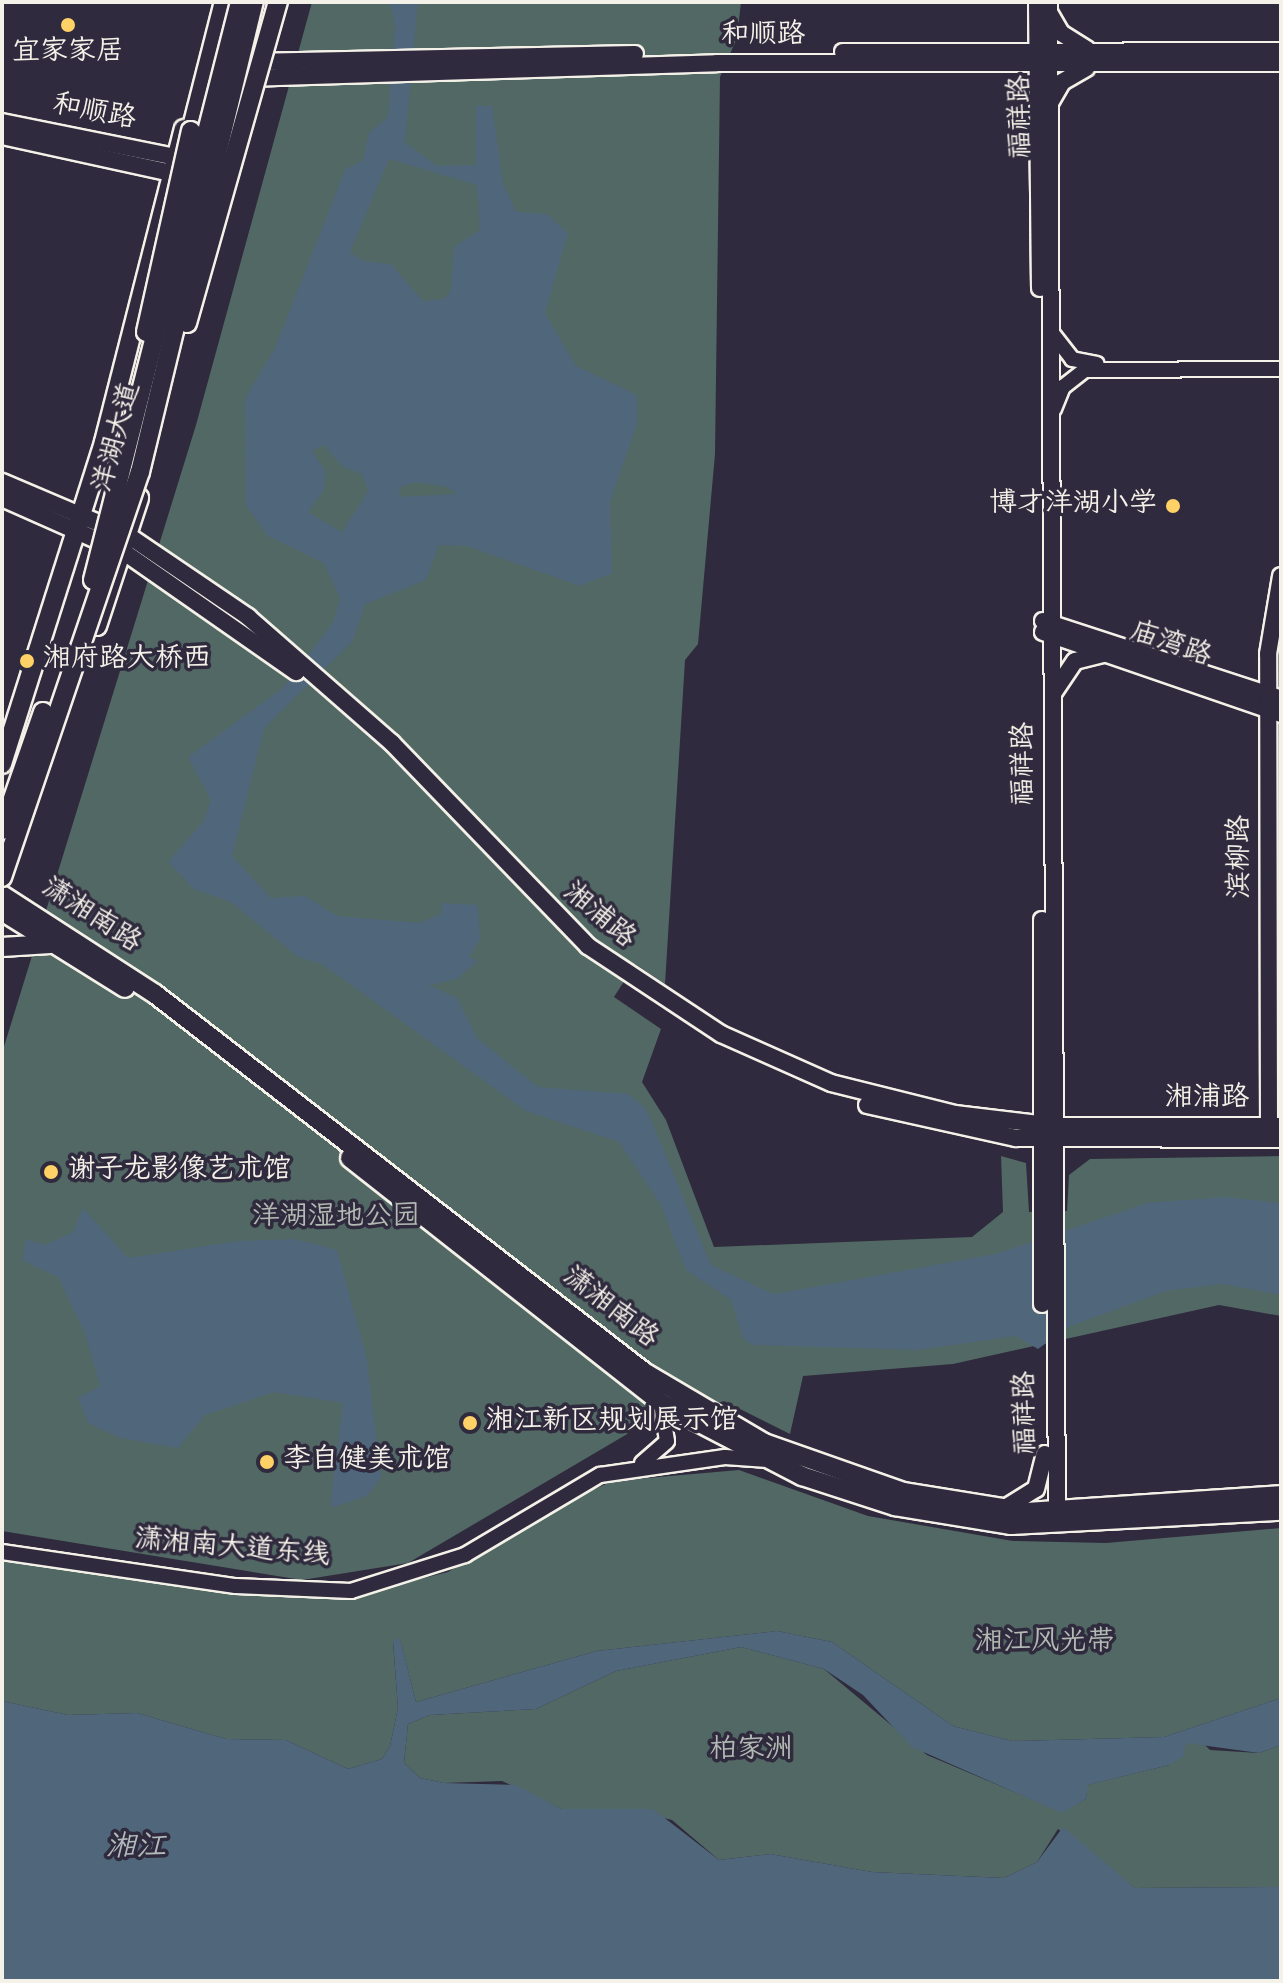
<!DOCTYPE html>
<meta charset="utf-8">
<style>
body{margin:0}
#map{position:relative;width:1283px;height:1983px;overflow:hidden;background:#2f2a3d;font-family:Dekko,"LXGW WenKai TC",sans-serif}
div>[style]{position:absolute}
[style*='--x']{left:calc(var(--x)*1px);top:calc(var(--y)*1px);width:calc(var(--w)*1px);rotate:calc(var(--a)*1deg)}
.green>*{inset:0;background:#526864}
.water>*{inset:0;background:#50677b}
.roads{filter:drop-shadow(2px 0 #f4f1e8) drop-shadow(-2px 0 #f4f1e8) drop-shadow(0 2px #f4f1e8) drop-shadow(0 -2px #f4f1e8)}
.tertiary>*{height:14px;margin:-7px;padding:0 7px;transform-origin:7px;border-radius:7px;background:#2f2a3d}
.secondary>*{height:16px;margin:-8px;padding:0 8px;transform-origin:8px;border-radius:8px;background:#2f2a3d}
.primary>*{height:18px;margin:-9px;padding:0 9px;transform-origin:9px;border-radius:9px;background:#2f2a3d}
.trunk>*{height:18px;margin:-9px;padding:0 9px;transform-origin:9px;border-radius:9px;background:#2f2a3d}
.bridges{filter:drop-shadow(2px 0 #f4f1e8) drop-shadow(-2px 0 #f4f1e8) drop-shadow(0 2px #f4f1e8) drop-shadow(0 -2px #f4f1e8)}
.trunk-bridge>*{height:18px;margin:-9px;padding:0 9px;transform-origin:9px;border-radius:9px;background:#2f2a3d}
.dots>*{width:22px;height:22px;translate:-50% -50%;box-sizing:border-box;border:4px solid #2f2a3d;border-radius:50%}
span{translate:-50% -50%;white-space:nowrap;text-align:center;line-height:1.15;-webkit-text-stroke:7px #2f2a3d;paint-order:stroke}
.street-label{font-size:28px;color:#f4f1e8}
.poi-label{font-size:28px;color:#f4f1e8}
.right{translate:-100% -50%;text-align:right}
.left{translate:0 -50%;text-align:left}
.park-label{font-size:28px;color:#b3bab3}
.water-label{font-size:30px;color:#b2babc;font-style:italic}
.frame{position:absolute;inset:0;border:4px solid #f4f1e8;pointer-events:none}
</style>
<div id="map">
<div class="green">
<div style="clip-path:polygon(312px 2px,741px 2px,737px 38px,720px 77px,715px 454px,698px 644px,685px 660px,665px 984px,635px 964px,614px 997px,661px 1029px,642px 1082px,666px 1120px,714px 1247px,972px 1237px,1003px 1212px,1001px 1156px,1026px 1163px,1029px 1212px,1067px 1211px,1069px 1175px,1090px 1159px,1281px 1156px,1281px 1316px,1219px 1305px,953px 1364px,803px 1376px,790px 1434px,724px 1401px,634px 1430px,408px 1563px,302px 1580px,2px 1531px,2px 1053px,196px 425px)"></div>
<div style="clip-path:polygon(739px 1470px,868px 1516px,1013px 1541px,1106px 1543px,1281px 1528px,1281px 1698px,1164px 1737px,1012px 1741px,953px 1726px,832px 1642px,777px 1631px,597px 1651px,416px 1702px,400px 1639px,393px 1642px,398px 1708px,390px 1746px,382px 1759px,348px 1769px,286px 1740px,226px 1739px,137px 1713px,68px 1715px,2px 1701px,2px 1558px,217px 1591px,340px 1599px,448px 1572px,558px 1505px,613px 1481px)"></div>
<div style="clip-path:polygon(741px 1647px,824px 1669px,927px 1755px,1062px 1812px,1086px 1799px,1087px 1785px,1169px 1765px,1186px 1743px,1199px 1739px,1210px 1750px,1259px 1753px,1281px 1745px,1281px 1887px,1135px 1888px,1058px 1829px,1037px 1862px,1004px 1878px,872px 1872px,770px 1854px,719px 1860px,672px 1820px,627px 1809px,561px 1809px,502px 1781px,444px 1783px,420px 1778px,404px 1763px,408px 1724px,430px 1715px,536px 1709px,616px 1671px)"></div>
</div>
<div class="water">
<div style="clip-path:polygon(evenodd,390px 2px,418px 2px,405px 142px,437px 166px,476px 165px,476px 106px,492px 106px,503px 182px,516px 212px,547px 214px,568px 233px,545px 313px,576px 366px,637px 395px,637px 424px,610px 502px,612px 573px,580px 586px,467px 546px,439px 545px,426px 580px,365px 604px,352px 642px,264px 728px,232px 856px,271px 898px,305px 896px,337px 916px,420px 923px,441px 914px,442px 903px,478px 905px,480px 939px,469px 957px,478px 961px,457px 979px,429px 985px,457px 998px,477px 1038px,538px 1087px,629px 1094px,647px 1110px,711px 1265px,774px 1294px,996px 1254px,1147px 1203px,1225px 1197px,1281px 1203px,1281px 1295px,1222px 1284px,1166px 1291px,1068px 1327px,1038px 1349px,1016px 1336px,917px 1350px,753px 1345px,743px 1338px,731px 1300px,686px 1270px,661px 1205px,619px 1142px,526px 1111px,322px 964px,298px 957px,231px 902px,194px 889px,168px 862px,204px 820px,211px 800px,188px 757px,283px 688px,333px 623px,340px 599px,324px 563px,268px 536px,246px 505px,245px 398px,275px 348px,345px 170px,363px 160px,369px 133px,388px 117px,395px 25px,390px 2px,389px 159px,477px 185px,480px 230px,454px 247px,451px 291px,443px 299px,423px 301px,391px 264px,362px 261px,350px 252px,389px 159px,390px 2px,324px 445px,343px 467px,362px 474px,368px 491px,342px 532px,308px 512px,324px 490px,326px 472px,312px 451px,324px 445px,390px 2px,416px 482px,447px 487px,456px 494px,399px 497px,400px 487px,416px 482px)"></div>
<div style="clip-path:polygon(83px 1208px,128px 1258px,238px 1241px,295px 1239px,337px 1250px,367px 1359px,381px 1477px,367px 1496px,330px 1508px,343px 1403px,274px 1392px,205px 1415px,178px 1448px,120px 1438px,88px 1423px,78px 1398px,100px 1386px,85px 1333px,58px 1277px,22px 1260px,26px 1239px,45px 1245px,73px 1232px)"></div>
<div style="clip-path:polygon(777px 1631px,832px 1642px,953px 1726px,1012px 1741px,1164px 1737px,1281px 1698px,1281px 1745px,1259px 1753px,1186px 1743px,1183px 1757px,1169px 1765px,1088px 1785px,1086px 1799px,1062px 1813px,912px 1747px,863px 1695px,824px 1669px,741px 1647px,616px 1671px,536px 1709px,430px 1715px,408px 1724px,404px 1763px,420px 1778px,444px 1783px,516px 1785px,561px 1809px,653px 1809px,719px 1860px,770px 1854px,872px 1872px,1004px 1878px,1037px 1862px,1063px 1827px,1135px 1888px,1281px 1887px,1281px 1981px,2px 1981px,2px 1701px,68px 1715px,137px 1713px,226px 1739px,286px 1740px,348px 1769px,382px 1759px,390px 1746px,398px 1708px,393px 1641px,400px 1638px,416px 1702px,597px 1651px)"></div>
</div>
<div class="roads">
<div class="tertiary">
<div style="--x:1052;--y:333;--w:33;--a:52"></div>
<div style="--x:1072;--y:359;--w:25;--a:11"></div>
<div style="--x:1054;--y:409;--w:24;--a:-68"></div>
<div style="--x:1063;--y:387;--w:28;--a:-38"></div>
<div style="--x:1085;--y:370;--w:196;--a:-0.3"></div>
<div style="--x:642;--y:1463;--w:33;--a:-41"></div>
<div style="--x:667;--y:1441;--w:38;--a:-99"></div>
<div style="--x:2;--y:1552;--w:236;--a:8.3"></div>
<div style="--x:236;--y:1586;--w:115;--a:2.5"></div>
<div style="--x:351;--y:1591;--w:120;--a:-17.5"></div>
<div style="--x:465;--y:1555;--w:157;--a:-30.7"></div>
<div style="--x:600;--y:1475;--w:126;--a:-8.2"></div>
<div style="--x:725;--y:1457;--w:39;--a:4"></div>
</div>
<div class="secondary">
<div style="--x:1037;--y:2;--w:286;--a:89.4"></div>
<div style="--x:1049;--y:2;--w:1518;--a:89.7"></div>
<div style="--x:1050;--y:14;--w:22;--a:60"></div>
<div style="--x:1061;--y:33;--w:31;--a:32"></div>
<div style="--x:843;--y:52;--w:438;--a:-0.1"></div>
<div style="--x:251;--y:62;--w:384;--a:-1.2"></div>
<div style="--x:247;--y:78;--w:470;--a:-1.8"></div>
<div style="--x:717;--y:63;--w:564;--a:0"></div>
<div style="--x:1050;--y:103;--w:24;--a:-60"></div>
<div style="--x:1062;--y:82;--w:28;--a:-30"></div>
<div style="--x:2;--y:122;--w:177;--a:11.4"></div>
<div style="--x:2;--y:136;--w:174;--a:12.3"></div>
<div style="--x:2;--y:482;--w:138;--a:23"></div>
<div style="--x:129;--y:536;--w:144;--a:34.2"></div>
<div style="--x:248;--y:617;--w:191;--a:41.2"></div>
<div style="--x:392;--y:743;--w:282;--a:46"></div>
<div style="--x:588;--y:946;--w:159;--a:33.5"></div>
<div style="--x:721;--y:1034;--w:120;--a:24"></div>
<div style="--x:831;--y:1083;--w:128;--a:14"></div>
<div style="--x:955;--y:1114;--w:101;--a:6.8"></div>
<div style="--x:1055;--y:1126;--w:226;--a:0"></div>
<div style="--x:2;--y:498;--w:133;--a:23.9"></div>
<div style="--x:124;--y:552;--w:210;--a:34.9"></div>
<div style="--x:1043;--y:621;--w:250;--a:18.1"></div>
<div style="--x:1043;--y:632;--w:252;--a:19"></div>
<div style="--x:1054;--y:692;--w:37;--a:-56"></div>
<div style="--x:1075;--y:661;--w:30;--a:-14"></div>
<div style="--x:1042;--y:920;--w:384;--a:90"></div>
<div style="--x:867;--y:1105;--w:153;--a:12.5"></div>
<div style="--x:1016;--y:1138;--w:265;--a:0.2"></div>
<div style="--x:1269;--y:1134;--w:480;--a:-90.1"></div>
<div style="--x:1268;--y:654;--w:79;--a:-80.5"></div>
<div style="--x:1005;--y:1508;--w:36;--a:-32"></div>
<div style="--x:1036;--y:1489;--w:36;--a:-76"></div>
</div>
<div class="primary">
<div style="--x:235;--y:125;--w:74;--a:-79.1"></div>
<div style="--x:97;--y:626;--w:135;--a:-71.8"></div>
<div style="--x:2;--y:764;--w:338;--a:-72.4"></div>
<div style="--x:104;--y:442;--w:323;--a:-75.7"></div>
<div style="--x:2;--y:895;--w:182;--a:32.9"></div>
<div style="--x:155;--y:994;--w:618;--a:37.7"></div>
<div style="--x:644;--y:1372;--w:139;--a:30.6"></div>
<div style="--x:764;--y:1443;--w:147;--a:19.4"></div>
<div style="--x:903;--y:1492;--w:127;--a:9.1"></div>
<div style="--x:1028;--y:1512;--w:254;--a:-3.8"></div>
<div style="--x:2;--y:911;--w:145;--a:32"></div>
<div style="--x:2;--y:947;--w:48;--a:-3.6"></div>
<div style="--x:350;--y:1158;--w:396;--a:38.2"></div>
<div style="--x:661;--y:1403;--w:159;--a:27.4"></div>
<div style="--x:802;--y:1476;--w:98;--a:17.9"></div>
<div style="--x:895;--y:1506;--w:118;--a:9.3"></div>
<div style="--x:1011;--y:1525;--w:270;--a:-3"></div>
</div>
<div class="trunk">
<div style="--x:191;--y:131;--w:133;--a:-75.7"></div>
</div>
</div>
<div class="bridges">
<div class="trunk-bridge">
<div style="--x:187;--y:323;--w:334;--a:-74.2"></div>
<div style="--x:146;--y:332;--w:206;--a:-77.4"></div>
<div style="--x:93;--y:580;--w:596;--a:-75.73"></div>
<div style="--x:2;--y:830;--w:125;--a:-70.8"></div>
<div style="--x:2;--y:877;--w:428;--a:-71.2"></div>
<div style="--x:140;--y:472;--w:484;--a:-76.4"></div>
</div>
</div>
<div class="dots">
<div style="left:68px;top:25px;background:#ffd166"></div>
<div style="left:1173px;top:506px;background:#ffd166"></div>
<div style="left:27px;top:661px;background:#ffd166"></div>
<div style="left:51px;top:1172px;background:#ffd166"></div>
<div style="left:470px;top:1423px;background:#ffd166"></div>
<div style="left:267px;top:1462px;background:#ffd166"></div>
</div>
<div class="street-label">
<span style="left:763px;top:37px">和顺路</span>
<span style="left:94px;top:114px;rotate:11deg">和顺路</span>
<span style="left:1023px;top:117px;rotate:-91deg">福祥路</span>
<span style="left:119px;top:438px;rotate:-75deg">洋湖大道</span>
<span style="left:1170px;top:646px;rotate:19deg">庙湾路</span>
<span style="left:1026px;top:764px;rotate:-90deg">福祥路</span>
<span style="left:1242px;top:857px;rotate:-90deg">滨柳路</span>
<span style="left:90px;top:917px;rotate:33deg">潇湘南路</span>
<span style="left:598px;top:917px;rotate:40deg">湘浦路</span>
<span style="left:1207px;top:1100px">湘浦路</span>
<span style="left:609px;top:1309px;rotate:38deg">潇湘南路</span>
<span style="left:1028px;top:1413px;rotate:-91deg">福祥路</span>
<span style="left:232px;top:1550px;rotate:5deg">潇湘南大道东线</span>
</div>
<div class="poi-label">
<span style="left:68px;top:54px">宜家家居</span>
<span class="right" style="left:1157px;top:506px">博才洋湖小学</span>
<span class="left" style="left:43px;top:661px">湘府路大桥西</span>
<span class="left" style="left:67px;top:1172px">谢子龙影像艺术馆</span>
<span class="left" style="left:486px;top:1423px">湘江新区规划展示馆</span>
<span class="left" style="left:283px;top:1462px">李自健美术馆</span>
</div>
<div class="park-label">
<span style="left:336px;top:1219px">洋湖湿地公园</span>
<span style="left:1045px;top:1644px">湘江风光带</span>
<span style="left:751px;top:1752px">柏家洲</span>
</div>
<div class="water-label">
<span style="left:136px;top:1850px">湘江</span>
</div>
<div class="frame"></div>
</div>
